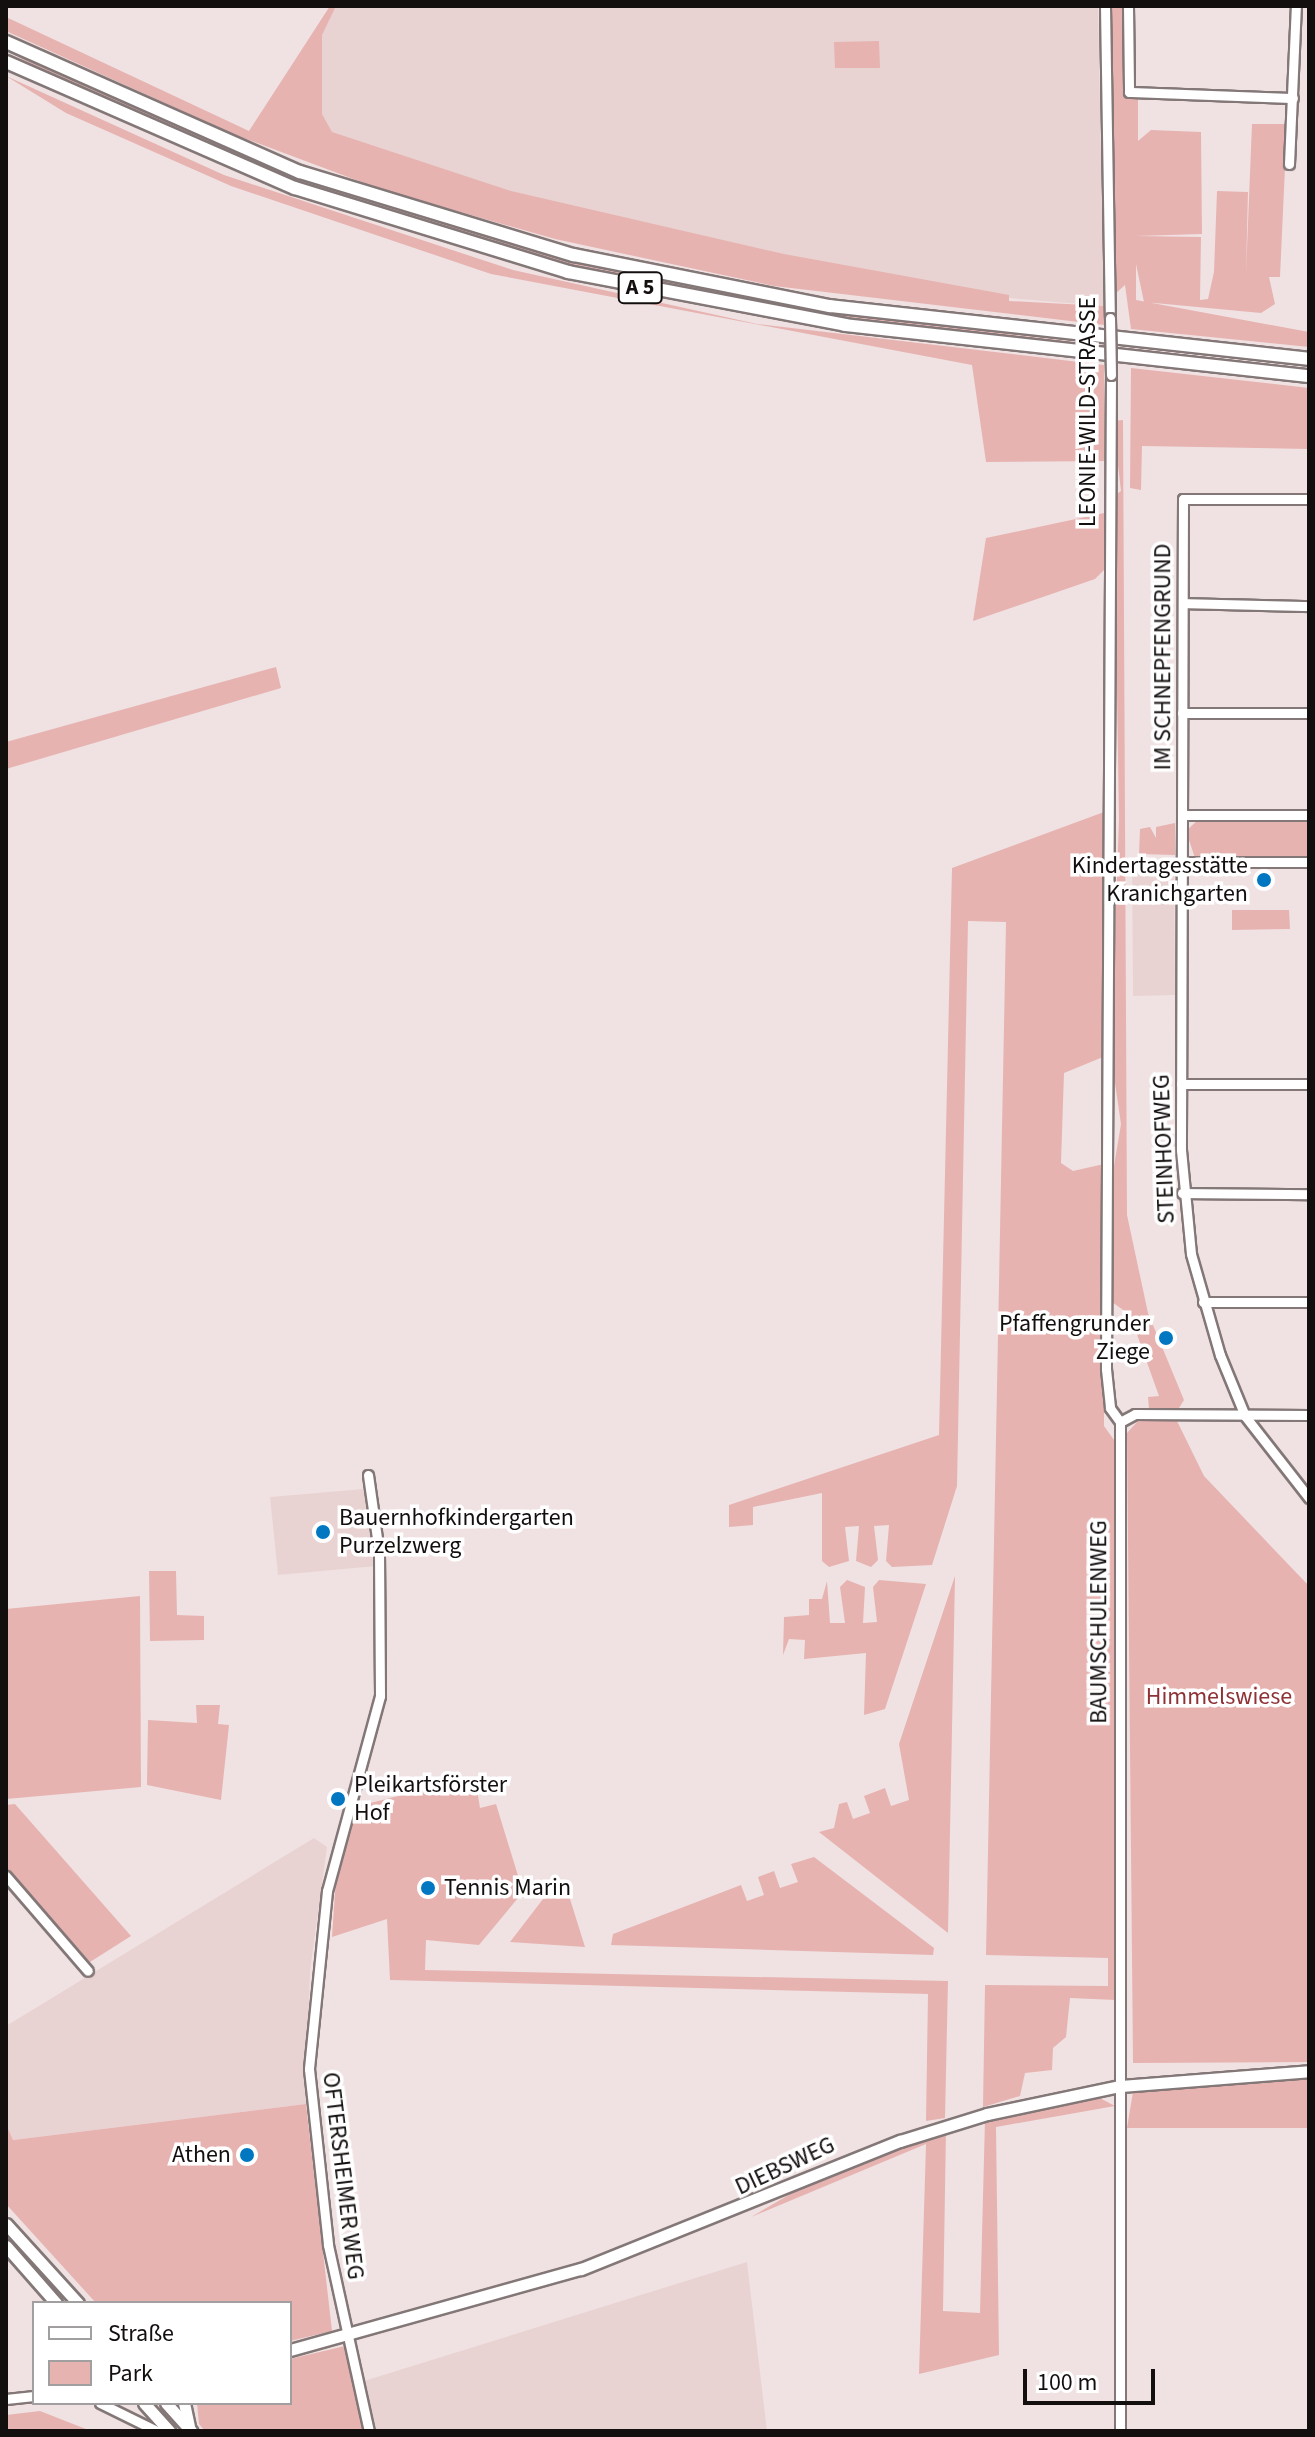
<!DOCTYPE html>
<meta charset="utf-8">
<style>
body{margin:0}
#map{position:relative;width:1315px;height:2437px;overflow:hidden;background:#f0e2e2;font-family:"Source Sans 3",sans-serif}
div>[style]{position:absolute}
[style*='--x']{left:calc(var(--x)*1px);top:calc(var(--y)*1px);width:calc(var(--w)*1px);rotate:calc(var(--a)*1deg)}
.built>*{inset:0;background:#e9d3d2}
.green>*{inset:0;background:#e6b3b1}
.roads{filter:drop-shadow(2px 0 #837777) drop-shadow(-2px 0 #837777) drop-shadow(0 2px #837777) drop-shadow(0 -2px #837777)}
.minor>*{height:9px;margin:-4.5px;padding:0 4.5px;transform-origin:4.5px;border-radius:4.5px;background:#fff}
.major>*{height:11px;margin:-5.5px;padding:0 5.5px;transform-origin:5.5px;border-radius:5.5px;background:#fff}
.highway>*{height:12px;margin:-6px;padding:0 6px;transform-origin:6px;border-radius:6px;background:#fff}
.bridges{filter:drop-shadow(2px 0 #837777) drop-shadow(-2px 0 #837777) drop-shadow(0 2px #837777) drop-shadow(0 -2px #837777)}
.minor-bridge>*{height:9px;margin:-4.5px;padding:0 4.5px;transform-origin:4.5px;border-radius:4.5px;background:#fff}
.dots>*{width:22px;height:22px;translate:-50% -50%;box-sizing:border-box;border:4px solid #fff;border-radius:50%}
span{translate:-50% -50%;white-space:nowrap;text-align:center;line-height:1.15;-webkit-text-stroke:7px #fff;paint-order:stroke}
.shield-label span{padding:2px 6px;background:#fff;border:2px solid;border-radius:6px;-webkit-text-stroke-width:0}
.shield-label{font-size:22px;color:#130f0e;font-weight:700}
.street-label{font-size:24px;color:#130f0e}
.poi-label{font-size:24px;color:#130f0e}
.right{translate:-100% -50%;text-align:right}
.left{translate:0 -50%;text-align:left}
.park-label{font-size:24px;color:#8e3236}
.frame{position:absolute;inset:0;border:8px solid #130f0e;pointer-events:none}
.legend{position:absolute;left:32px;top:2301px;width:260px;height:104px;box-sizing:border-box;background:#fff;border:2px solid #a19f9f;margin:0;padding:10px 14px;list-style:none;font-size:24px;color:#130f0e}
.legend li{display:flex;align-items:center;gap:16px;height:40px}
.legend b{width:40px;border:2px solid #a19f9f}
.scale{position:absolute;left:1023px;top:2369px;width:132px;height:36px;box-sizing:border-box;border:4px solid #130f0e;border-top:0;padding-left:10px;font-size:24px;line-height:28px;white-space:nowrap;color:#130f0e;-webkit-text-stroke:6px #fff;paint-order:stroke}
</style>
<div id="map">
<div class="built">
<div style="clip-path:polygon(330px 6px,1098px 6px,1104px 306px,841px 284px,250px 131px)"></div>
<div style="clip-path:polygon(1132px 860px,1174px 860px,1175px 995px,1133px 996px)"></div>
<div style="clip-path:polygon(364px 1489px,377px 1566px,278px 1575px,270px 1497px)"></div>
<div style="clip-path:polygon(314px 1838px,327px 1847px,310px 1971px,306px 2104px,13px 2140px,6px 2124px,6px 2026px)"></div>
<div style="clip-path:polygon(747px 2262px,767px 2431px,374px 2431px,364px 2381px)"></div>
</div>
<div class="green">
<div style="clip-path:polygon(330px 6px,336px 6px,322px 35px,322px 114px,332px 132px,511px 191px,784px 254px,1009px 295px,1009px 301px,1104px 306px,1104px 325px,774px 286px,555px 239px,380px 189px,233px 134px,6px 31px,6px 17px,249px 131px)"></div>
<div style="clip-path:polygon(1111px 6px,1126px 6px,1125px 96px,1138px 97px,1138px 141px,1151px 130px,1201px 132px,1202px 234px,1136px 236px,1201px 237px,1200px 300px,1208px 299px,1214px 272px,1217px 191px,1248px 192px,1246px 273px,1252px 124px,1287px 124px,1280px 277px,1269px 277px,1275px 304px,1261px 313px,1144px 302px,1136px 264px,1136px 300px,1309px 332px,1309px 347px,1131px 329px,1125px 285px,1115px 294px)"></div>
<div style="clip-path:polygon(879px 41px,880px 68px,835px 68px,834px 42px)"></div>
<div style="clip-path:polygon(6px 50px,297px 178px,571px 262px,828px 313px,1309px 369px,824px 315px,579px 268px,272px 172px,71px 87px)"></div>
<div style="clip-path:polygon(6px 76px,224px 175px,513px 270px,757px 324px,1104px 365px,1106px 461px,986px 462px,972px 365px,491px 274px,231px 186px,66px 113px)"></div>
<div style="clip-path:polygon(1131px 368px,1309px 388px,1309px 449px,1142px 446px,1141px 490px,1130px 488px)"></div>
<div style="clip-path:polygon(1123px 420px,1127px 1215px,1148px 1313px,1184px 1400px,1179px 1408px,1149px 1409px,1148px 1397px,1159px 1396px,1130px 1315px,1112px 1302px,1113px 1172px,1121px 1124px,1111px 1056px,1119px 819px,1114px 496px,1121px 491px,1113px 421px)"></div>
<div style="clip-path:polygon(1104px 513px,1104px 570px,1095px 579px,973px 621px,986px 538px)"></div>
<div style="clip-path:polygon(276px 667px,281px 688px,6px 769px,6px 742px)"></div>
<div style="clip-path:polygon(1104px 812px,1103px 1057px,1064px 1073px,1061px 1163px,1073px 1171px,1104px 1164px,1104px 1426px,1114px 1440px,1116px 2000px,1070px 1998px,1066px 2037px,1053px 2048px,1052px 2070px,1025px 2073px,1020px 2096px,983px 2107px,985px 1985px,1108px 1986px,1108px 1958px,986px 1955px,1006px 922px,968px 921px,957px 1486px,932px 1565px,892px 1567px,886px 1561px,889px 1525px,874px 1526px,878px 1560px,871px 1567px,856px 1561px,859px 1526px,845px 1527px,849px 1561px,829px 1567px,822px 1561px,822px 1493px,753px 1507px,753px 1525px,729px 1527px,729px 1505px,939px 1435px,952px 868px)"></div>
<div style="clip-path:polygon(1199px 819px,1309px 819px,1309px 858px,1195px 858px,1186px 831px)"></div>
<div style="clip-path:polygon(1175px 823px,1175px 855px,1139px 854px,1140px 829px,1150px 827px,1156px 838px,1156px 827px)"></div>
<div style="clip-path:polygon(1232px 910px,1289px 910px,1290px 929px,1232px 930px)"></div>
<div style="clip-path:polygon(1176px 1419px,1204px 1476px,1309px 1586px,1309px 2062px,1133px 2063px,1127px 1433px,1138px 1421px)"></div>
<div style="clip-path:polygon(149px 1571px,176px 1571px,177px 1615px,204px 1616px,204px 1640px,150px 1641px)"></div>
<div style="clip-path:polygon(955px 1576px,948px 1933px,819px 1832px,834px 1828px,839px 1804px,847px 1802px,853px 1819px,870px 1813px,864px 1796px,885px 1788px,891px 1806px,909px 1800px,899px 1744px)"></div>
<div style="clip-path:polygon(847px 1580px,865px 1587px,863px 1623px,877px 1622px,873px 1587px,879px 1580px,926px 1584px,885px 1709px,864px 1715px,866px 1653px,804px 1659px,805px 1640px,789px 1639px,783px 1655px,784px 1617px,809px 1615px,809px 1599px,822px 1599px,827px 1581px,830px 1623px,845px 1623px,840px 1587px)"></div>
<div style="clip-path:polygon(140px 1596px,141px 1787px,6px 1799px,6px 1609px)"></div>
<div style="clip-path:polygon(196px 1705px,220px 1705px,218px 1724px,229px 1725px,221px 1800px,147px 1785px,148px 1720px,197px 1723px)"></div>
<div style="clip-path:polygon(475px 1777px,480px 1808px,496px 1804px,523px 1892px,479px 1945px,426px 1940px,425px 1970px,948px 1981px,945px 2118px,926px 2121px,928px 1994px,390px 1980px,387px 1919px,332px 1937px,336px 1878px,354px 1807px)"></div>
<div style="clip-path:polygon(15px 1804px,131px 1936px,90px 1962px,6px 1870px,6px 1805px)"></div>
<div style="clip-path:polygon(814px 1857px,934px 1948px,933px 1955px,611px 1945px,613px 1934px,741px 1885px,747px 1901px,764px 1895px,758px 1877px,774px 1871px,780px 1888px,798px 1882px,791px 1864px)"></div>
<div style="clip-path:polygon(565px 1883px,585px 1947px,510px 1942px,553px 1886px)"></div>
<div style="clip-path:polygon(1309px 2076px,1309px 2128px,1127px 2128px,1133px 2092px)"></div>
<div style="clip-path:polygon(1096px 2096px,1115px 2106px,996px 2127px,999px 2355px,919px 2374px,926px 2144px,751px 2217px,806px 2185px,946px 2130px,943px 2311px,980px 2313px,985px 2119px)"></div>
<div style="clip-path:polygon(306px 2104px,332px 2331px,290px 2341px,290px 2303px,96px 2303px,6px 2204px,6px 2124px,13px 2140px)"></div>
<div style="clip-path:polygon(345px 2346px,364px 2431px,205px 2431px,199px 2424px,197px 2403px,290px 2403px,290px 2359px)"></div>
<div style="clip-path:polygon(40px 2411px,91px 2431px,6px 2431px,6px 2415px)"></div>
</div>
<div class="roads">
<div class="minor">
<div style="--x:1105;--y:6;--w:312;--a:89.1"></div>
<div style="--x:1128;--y:6;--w:86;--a:89.3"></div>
<div style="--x:1129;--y:92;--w:164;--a:2.1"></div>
<div style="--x:1289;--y:164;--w:158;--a:-87.5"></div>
<div style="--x:1111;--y:375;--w:994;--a:90.29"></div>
<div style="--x:1106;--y:1369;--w:39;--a:84"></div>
<div style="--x:1110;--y:1408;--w:17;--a:54"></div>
<div style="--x:1120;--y:1422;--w:1009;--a:90"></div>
<div style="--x:1309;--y:499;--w:126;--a:180"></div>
<div style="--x:1183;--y:499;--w:651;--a:90.18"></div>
<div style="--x:1181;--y:1150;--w:104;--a:84.5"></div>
<div style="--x:1191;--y:1254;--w:105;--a:74"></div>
<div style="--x:1220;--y:1355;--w:66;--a:67.7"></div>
<div style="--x:1245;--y:1416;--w:104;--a:52"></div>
<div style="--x:1183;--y:603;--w:126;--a:1.4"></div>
<div style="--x:1182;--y:713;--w:127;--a:0"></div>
<div style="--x:1182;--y:815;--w:127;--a:0"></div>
<div style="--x:1183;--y:862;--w:126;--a:0"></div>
<div style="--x:1181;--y:1084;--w:128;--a:0"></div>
<div style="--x:1182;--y:1193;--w:127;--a:0.5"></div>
<div style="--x:1203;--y:1302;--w:106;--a:0"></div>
<div style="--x:1120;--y:1422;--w:17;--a:-28"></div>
<div style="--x:1135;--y:1414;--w:174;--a:0.3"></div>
<div style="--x:368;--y:1475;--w:78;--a:81.9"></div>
<div style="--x:379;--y:1552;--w:144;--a:89.6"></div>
<div style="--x:380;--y:1696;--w:202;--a:105.2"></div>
<div style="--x:327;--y:1891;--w:179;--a:95.8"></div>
<div style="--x:309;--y:2069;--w:177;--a:83.8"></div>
<div style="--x:328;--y:2245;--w:190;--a:77.6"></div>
<div style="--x:6;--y:1876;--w:125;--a:49.2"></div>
<div style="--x:6;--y:2399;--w:28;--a:-6"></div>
<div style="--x:100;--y:2403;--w:64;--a:26.2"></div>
</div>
<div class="major">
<div style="--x:6;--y:2224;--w:107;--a:47.7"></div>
<div style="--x:6;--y:2246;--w:76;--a:48.7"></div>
<div style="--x:290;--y:2350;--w:302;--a:-15.6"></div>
<div style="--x:581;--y:2269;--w:344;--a:-21.9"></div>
<div style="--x:900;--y:2141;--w:91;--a:-17.2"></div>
<div style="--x:987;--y:2114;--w:136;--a:-11.9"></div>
<div style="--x:1120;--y:2086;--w:190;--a:-4.5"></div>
<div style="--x:144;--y:2403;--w:38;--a:48"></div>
<div style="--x:166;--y:2403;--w:38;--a:48"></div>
<div style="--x:184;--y:2403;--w:24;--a:78"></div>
</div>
<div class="highway">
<div style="--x:6;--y:42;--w:321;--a:23.9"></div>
<div style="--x:300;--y:172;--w:286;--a:16.9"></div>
<div style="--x:574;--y:255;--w:261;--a:11.3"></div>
<div style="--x:830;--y:306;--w:482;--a:6.3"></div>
<div style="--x:6;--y:62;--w:315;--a:23.6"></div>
<div style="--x:295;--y:188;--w:286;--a:17.1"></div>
<div style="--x:568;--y:272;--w:282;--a:10.8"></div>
<div style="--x:845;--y:325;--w:467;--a:6.3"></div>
</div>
</div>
<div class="bridges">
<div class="minor-bridge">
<div style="--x:1110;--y:318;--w:57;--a:89"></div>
</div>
</div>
<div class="dots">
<div style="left:1264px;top:880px;background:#0177c1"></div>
<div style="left:1166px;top:1338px;background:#0177c1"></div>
<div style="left:323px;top:1532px;background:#0177c1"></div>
<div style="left:338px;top:1799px;background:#0177c1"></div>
<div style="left:428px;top:1888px;background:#0177c1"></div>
<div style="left:247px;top:2155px;background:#0177c1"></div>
</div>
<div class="shield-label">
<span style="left:640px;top:288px">A 5</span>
</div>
<div class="street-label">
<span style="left:1088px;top:412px;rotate:-90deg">LEONIE-WILD-STRASSE</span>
<span style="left:1163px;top:657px;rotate:-90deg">IM SCHNEPFENGRUND</span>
<span style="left:1164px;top:1149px;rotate:-92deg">STEINHOFWEG</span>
<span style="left:1099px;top:1622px;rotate:-90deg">BAUMSCHULENWEG</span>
<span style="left:785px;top:2166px;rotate:-25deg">DIEBSWEG</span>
<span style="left:343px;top:2176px;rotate:83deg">OFTERSHEIMER WEG</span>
</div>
<div class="poi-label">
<span class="right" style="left:1248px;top:880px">Kindertagesstätte<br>Kranichgarten</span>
<span class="right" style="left:1150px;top:1338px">Pfaffengrunder<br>Ziege</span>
<span class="left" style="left:339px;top:1532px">Bauernhofkindergarten<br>Purzelzwerg</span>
<span class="left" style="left:354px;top:1799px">Pleikartsförster<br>Hof</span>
<span class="left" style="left:444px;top:1888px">Tennis Marin</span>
<span class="right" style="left:231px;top:2155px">Athen</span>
</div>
<div class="park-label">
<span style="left:1219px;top:1697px">Himmelswiese</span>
</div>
<div class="frame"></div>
<ul class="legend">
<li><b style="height:10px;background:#fff"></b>Straße</li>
<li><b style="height:22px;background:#e6b3b1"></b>Park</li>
</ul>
<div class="scale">100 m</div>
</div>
